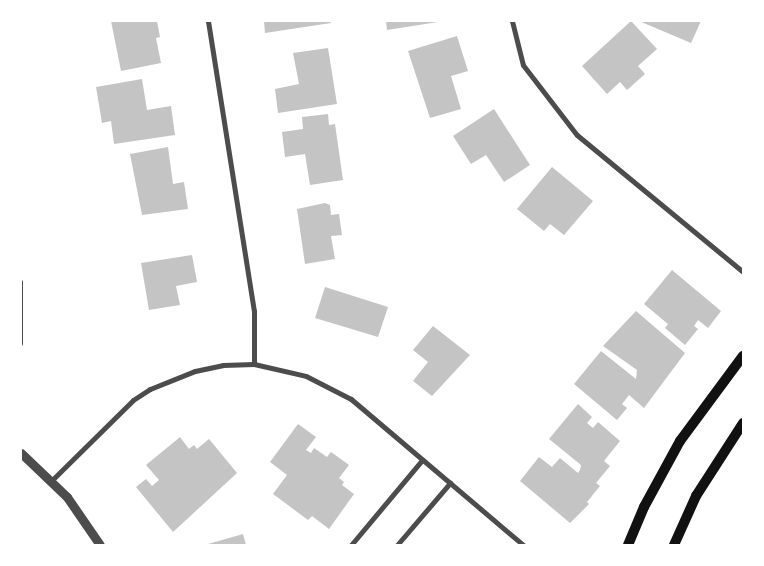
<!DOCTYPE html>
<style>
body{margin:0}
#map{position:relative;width:764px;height:566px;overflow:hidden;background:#fff;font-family:Lato,sans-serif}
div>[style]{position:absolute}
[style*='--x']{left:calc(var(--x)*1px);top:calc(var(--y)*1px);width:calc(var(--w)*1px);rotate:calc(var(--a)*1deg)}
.building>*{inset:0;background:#c4c4c4}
.service>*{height:4px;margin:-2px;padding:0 2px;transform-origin:2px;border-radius:2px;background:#4c4c4c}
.minor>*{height:5px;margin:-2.5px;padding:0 2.5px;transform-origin:2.5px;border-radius:2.5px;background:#4c4c4c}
.tertiary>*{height:9px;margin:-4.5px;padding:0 4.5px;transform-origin:4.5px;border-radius:4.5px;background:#4c4c4c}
.secondary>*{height:10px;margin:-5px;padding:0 5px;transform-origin:5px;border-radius:5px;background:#111}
span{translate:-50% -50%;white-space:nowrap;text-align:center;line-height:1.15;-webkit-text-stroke:4px #fff;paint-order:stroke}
.frame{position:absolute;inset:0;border:22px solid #fff;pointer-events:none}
</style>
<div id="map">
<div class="building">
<div style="clip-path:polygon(111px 21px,157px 21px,160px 37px,156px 38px,161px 63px,121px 71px)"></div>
<div style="clip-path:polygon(264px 21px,330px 21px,331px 23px,265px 33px)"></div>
<div style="clip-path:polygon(386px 21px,437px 21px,438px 22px,387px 30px)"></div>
<div style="clip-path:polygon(631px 21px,657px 49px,638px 66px,645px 74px,627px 90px,620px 82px,607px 94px,582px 66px)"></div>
<div style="clip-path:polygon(639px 21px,701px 21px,691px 43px)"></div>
<div style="clip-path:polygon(457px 36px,468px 71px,451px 76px,461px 109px,430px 118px,408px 51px)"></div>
<div style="clip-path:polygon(328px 48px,337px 104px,278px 113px,275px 89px,299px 84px,293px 53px)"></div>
<div style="clip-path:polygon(142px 79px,147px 110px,171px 106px,175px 135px,114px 144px,111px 121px,102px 123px,96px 87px)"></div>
<div style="clip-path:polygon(494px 109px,530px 165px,504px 182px,486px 155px,471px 164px,453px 136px)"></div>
<div style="clip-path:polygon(328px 114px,329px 125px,335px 124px,343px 180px,310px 185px,305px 154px,285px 157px,282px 132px,303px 129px,302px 117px)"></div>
<div style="clip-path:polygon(168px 147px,173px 184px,184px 182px,188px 209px,142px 215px,130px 154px)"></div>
<div style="clip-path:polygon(552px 167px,593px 201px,564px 235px,550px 224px,544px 231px,517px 209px)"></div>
<div style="clip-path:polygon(325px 203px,330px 205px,331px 215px,339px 214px,342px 235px,331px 236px,335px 259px,305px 264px,297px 209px)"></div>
<div style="clip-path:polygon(192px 255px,197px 282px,176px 286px,180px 305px,149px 310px,141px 263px)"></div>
<div style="clip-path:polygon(672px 270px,721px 311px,708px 328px,698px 320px,694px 326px,698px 329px,685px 345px,665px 328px,668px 324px,644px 304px)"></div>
<div style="clip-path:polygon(325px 287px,388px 307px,378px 337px,315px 318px)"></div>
<div style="clip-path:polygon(636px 311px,685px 353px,644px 408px,629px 395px,622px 404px,627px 408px,617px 420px,574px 384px,601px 351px,636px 379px,637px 370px,603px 346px)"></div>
<div style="clip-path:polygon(433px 326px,470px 355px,432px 396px,413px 381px,428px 362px,413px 350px)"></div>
<div style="clip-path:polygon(578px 404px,592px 417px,587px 423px,593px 428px,598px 422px,620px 441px,604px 461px,610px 466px,596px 483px,600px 486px,587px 502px,589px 504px,570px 523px,520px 481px,539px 457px,552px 467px,560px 458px,578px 473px,580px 470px,581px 465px,549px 439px)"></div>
<div style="clip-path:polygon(298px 424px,316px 437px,306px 450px,311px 453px,314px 448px,327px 457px,331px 452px,349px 465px,339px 478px,344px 482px,342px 485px,354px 494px,329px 529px,312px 516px,308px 520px,273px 494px,287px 475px,270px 462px)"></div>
<div style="clip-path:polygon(180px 437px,189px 449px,194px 445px,197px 449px,209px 439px,237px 473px,173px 532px,136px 487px,146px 479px,152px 486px,159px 480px,146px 465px)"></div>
<div style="clip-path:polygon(243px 534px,246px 545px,208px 545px,208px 544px)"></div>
</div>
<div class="service">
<div style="--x:21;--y:282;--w:62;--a:90"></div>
</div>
<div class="minor">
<div style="--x:208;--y:21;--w:294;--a:81"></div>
<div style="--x:254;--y:311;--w:53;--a:90"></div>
<div style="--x:512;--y:21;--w:45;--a:76"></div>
<div style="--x:523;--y:65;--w:88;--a:52.4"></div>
<div style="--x:577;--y:135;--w:215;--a:39.5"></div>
<div style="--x:51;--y:481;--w:115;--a:-44.6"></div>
<div style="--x:133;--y:400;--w:20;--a:-33"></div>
<div style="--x:150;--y:389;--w:48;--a:-21.8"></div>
<div style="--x:195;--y:371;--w:29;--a:-12"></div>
<div style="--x:223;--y:365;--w:31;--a:-2"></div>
<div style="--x:254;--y:364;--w:53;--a:13"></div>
<div style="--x:306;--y:376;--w:51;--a:27.1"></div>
<div style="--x:351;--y:399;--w:226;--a:40.3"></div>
<div style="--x:351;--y:545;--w:111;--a:-50.1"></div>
<div style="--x:397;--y:545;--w:82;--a:-49.5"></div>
</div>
<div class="tertiary">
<div style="--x:21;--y:453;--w:64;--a:43.7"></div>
<div style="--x:67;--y:497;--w:58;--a:55.5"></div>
</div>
<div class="secondary">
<div style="--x:628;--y:545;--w:41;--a:-67.2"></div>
<div style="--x:644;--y:507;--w:75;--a:-61.4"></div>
<div style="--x:680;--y:441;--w:106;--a:-53.5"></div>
<div style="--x:674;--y:545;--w:54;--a:-65.8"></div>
<div style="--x:696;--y:496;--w:87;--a:-57.2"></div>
</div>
<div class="frame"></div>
</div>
